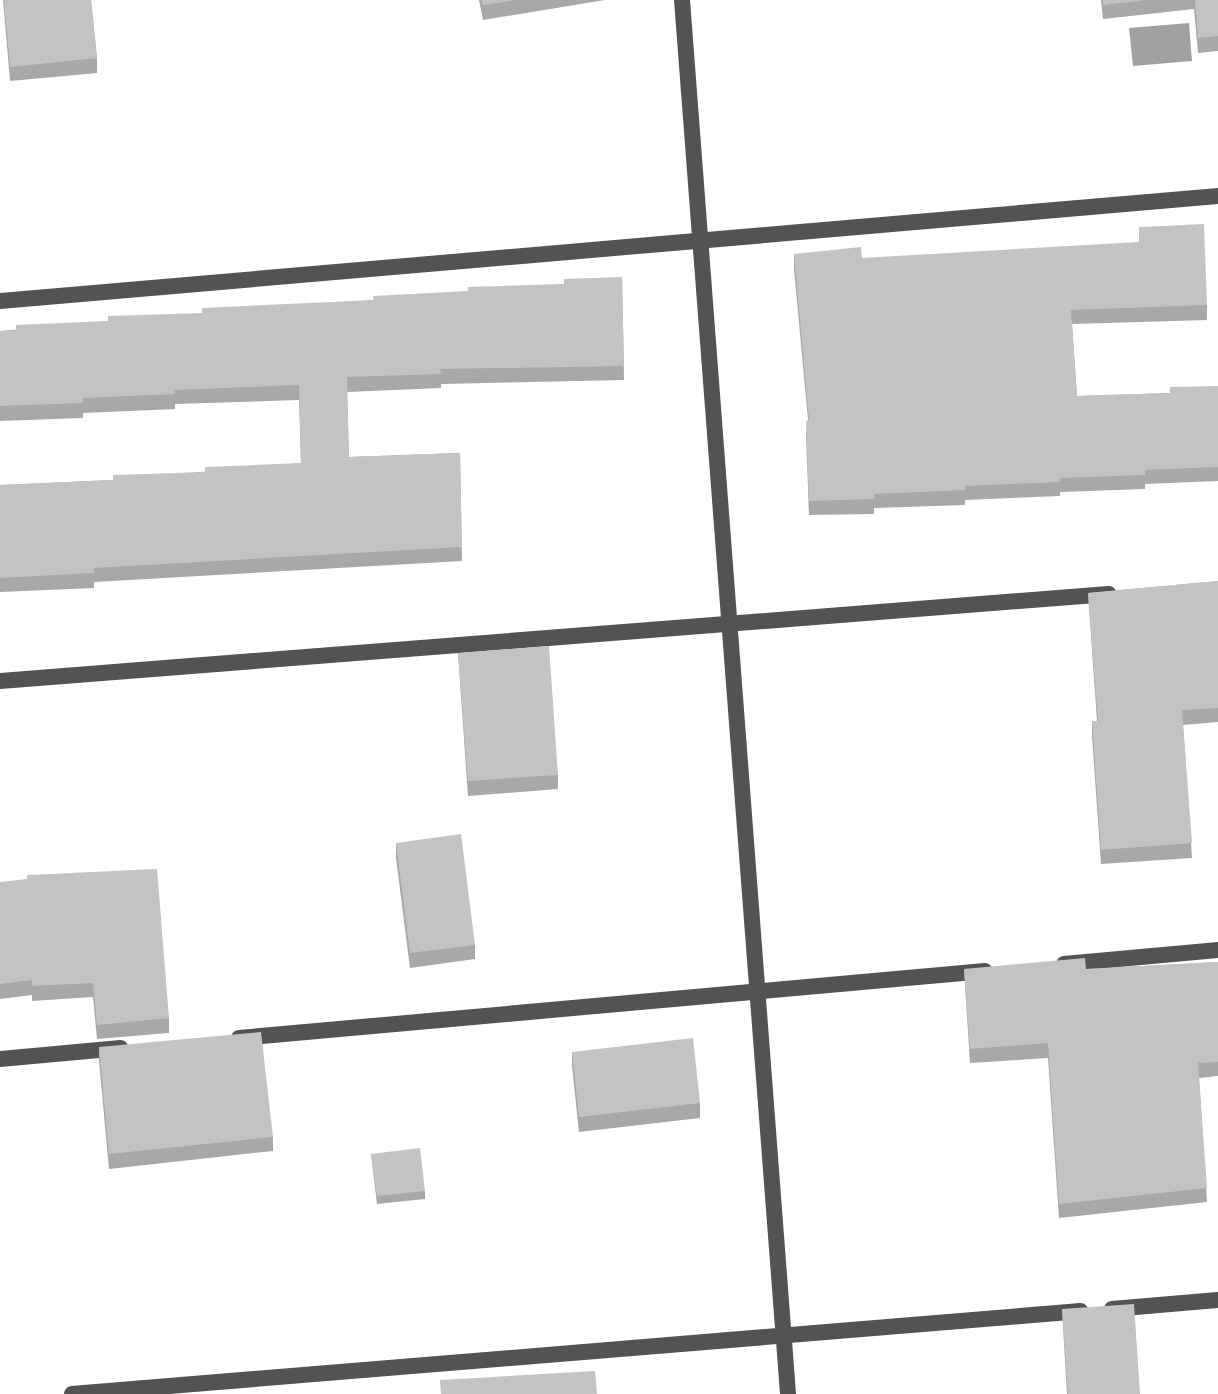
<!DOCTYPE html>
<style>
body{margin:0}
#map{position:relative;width:1218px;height:1394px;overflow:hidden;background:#fff;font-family:"Golos Text",sans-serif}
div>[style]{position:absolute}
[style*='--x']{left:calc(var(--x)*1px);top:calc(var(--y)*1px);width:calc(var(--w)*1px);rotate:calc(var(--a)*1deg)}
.water>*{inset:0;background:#a1a1a1}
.minor>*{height:16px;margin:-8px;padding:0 8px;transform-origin:8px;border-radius:8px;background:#535353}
.wall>*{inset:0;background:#a8a8a8}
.building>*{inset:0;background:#c3c3c3}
span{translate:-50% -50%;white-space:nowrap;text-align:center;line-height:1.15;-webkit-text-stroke:8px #fff;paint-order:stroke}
</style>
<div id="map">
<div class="water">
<div style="clip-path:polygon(1189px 23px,1192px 61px,1133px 66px,1129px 28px)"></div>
</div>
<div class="minor">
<div style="--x:682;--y:0;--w:1398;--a:85.65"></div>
<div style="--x:0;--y:301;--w:1223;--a:-4.93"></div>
<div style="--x:0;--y:681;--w:1112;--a:-4.49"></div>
<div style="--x:1064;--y:964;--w:155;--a:-5.2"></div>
<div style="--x:239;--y:1038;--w:749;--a:-5.13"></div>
<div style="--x:0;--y:1059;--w:121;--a:-5.2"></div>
<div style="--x:1112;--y:1309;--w:106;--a:-4.9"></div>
<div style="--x:72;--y:1394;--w:1012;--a:-4.7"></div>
</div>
<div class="wall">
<div style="clip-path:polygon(3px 0,91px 0,97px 58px,97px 73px,10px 81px)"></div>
<div style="clip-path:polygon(479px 0,605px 0,483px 20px)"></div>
<div style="clip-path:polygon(1101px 0,1218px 0,1218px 51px,1198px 53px,1194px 9px,1103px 19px)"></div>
<div style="clip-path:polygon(794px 254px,862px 258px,1207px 305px,1207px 320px,1072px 324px,1077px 396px,1170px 393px,1218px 386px,1218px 481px,1145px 484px,1145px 489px,1060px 492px,1060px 496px,965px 500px,965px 505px,874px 508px,874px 514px,809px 515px,806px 435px,808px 420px,794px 269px)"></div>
<div style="clip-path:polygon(622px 277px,624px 380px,441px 384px,441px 388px,347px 392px,349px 457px,460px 453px,462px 561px,94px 582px,94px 588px,0 592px,0 485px,113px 480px,301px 463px,299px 400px,175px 404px,175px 409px,83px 413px,83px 418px,0 421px,0 331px,202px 313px,374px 300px,564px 284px)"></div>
<div style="clip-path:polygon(1218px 581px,1218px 722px,1183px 725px,1192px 858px,1101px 864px,1092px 736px,1092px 721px,1097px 721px,1088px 593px)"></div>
<div style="clip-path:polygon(458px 653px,558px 775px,558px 789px,468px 796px)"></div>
<div style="clip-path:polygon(396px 843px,475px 945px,475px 959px,410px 968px,396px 858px)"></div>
<div style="clip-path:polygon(0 882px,169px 1018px,169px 1033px,97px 1039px,93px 997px,32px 1001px,32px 995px,0 999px)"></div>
<div style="clip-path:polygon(1218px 962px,1218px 1076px,1199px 1078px,1207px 1202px,1059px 1218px,1048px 1058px,970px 1063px,964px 969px,1086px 969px)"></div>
<div style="clip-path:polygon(99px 1047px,273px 1137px,273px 1151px,109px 1169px,99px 1061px)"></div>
<div style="clip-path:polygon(572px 1052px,700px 1103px,700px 1118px,579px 1132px,572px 1066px)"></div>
<div style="clip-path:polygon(371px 1154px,425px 1191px,425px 1199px,377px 1204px)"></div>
<div style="clip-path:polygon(1062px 1309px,1140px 1394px,1067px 1394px)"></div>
</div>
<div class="building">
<div style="clip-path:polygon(4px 0,91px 0,97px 58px,10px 67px)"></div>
<div style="clip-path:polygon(482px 0,516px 0,483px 5px)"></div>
<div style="clip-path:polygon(1103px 0,1147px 0,1103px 5px)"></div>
<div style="clip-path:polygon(1195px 0,1218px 0,1218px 36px,1198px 38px)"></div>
<div style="clip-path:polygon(1204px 224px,1207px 305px,1071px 310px,1077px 396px,1170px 393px,1170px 387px,1218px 386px,1218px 467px,1145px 470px,1145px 475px,1060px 478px,1060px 482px,965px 486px,965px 490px,874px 494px,874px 499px,809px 501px,806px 421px,809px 420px,794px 254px,861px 247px,862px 258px,1139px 242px,1139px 227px)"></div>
<div style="clip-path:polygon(622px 277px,624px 366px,440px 369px,441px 374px,347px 377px,349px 457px,460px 453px,462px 547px,94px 568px,94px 573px,0 578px,0 485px,113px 480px,113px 475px,205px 472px,205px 467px,301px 463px,299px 385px,175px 390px,175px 394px,83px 398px,83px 403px,0 406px,0 331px,16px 330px,16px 325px,108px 321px,108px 316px,202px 313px,202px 308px,374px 300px,373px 296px,468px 291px,468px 287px,564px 284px,564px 279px)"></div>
<div style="clip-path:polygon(1218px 581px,1218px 708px,1182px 710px,1192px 843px,1101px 850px,1092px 721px,1098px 721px,1088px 593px)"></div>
<div style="clip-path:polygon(549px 646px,558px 775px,468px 781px,458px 653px)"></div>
<div style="clip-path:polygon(461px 834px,475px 945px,410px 953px,396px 843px)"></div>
<div style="clip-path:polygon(157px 869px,169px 1018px,97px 1025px,93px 983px,32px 986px,32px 980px,0 984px,0 882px,27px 879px,27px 875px)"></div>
<div style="clip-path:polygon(1085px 958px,1086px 969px,1218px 962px,1218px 1062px,1198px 1063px,1207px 1188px,1059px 1204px,1048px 1043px,970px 1049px,964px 969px)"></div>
<div style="clip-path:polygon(261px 1032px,273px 1137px,109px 1154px,99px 1047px)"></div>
<div style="clip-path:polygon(693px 1038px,700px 1103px,579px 1117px,572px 1052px)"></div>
<div style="clip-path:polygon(420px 1148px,425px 1191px,377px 1196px,371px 1154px)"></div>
<div style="clip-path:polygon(1134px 1304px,1140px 1394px,1068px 1394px,1062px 1309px)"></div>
<div style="clip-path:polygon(595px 1371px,597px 1394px,441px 1394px,440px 1380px)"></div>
</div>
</div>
